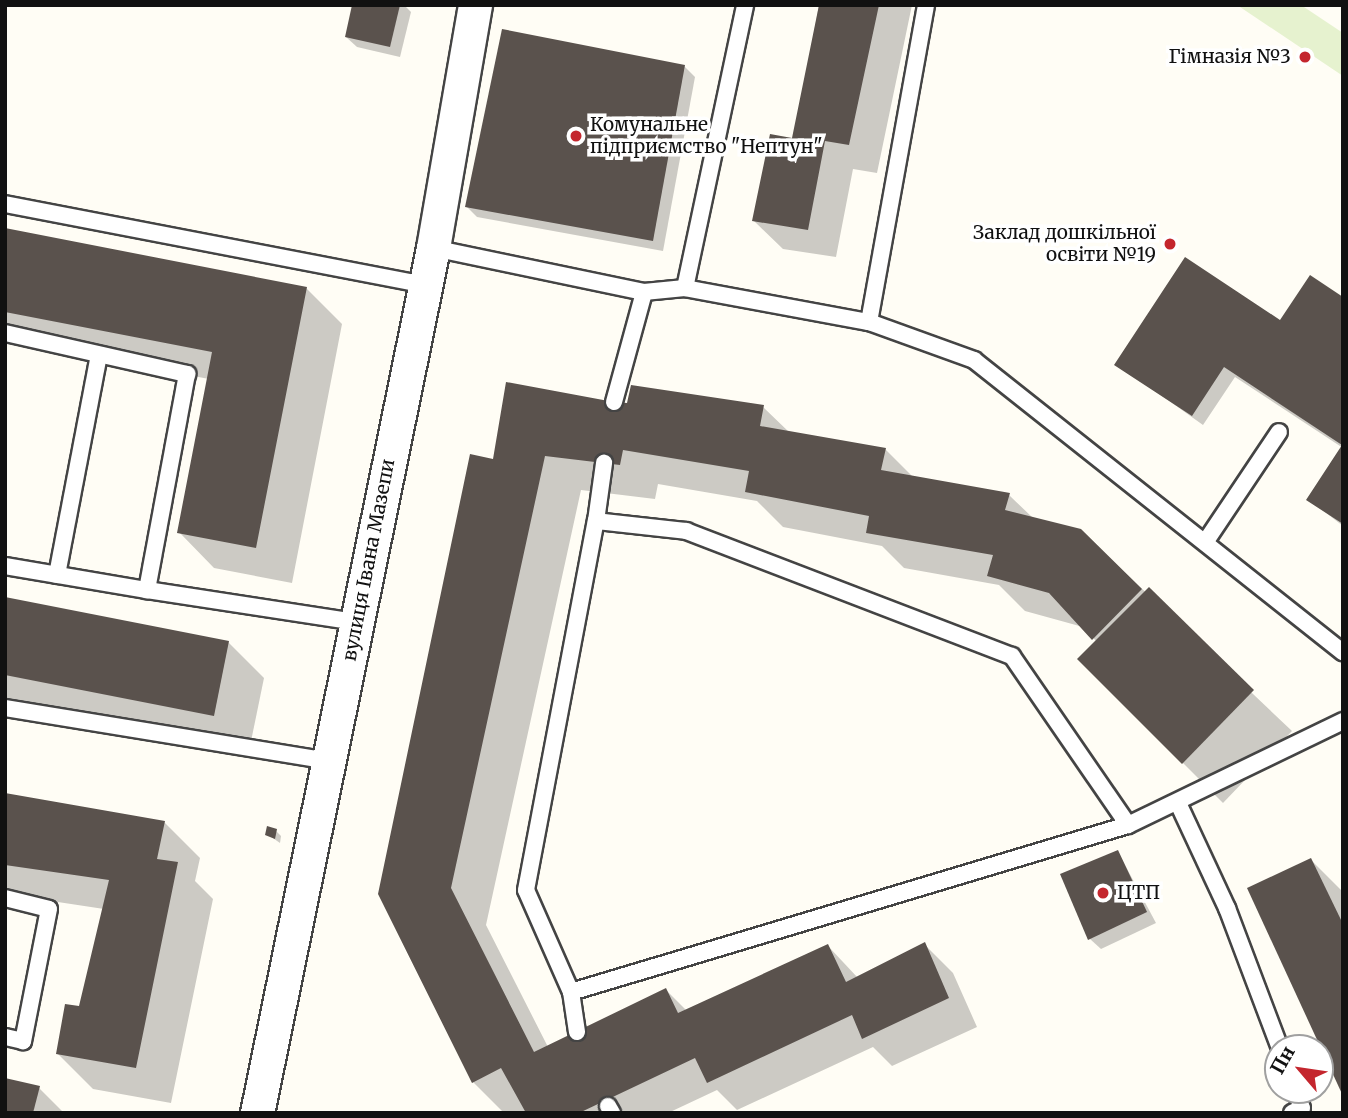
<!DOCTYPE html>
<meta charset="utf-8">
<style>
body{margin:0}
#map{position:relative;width:1348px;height:1118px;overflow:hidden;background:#fffdf5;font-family:Merriweather,serif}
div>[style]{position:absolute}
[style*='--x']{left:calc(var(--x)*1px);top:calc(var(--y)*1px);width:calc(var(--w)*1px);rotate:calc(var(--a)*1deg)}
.pitch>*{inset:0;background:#e6f2cf}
.shadow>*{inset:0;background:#0003}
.building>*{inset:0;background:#5a524d}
.roads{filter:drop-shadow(2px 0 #444) drop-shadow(-2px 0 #444) drop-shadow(0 2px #444) drop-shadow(0 -2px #444)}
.lane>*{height:16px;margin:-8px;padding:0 8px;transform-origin:8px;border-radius:8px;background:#fff}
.street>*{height:33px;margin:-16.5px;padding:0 16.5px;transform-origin:16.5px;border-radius:16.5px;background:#fff}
.dots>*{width:19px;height:19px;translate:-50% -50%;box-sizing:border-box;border:4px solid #fff;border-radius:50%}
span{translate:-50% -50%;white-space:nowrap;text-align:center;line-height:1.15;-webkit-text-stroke:7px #fff;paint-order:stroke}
.poi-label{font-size:19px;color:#111}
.right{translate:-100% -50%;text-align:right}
.left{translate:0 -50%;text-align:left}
.street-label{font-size:19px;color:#111}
.frame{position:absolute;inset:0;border:7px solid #111;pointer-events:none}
.north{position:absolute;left:1264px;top:1034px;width:70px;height:70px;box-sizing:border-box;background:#fff;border:2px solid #a0a0a0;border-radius:50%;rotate:299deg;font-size:19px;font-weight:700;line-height:28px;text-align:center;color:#111}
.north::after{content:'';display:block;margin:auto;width:24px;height:32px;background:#c4262e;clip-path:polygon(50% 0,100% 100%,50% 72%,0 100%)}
</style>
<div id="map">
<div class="pitch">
<div style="clip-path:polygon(1237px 5px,1301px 5px,1343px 33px,1343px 76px)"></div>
</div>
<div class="shadow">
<div style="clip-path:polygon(354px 5px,404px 5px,411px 12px,400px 57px,357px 47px,346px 37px)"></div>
<div style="clip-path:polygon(819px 5px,912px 5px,877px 173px,853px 169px,836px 257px,783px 249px,754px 221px,794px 140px)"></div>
<div style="clip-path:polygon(684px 66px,695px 77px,663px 251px,477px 217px,467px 207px)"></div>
<div style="clip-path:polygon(5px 230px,306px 288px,342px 324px,292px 583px,214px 568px,179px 532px,209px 379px,5px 340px)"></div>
<div style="clip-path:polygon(1343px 299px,1343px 526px,1308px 499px,1343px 448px,1235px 377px,1203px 425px,1117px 364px,1280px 322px)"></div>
<div style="clip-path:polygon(613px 404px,763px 407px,790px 433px,885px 449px,914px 478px,1009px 495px,1033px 518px,1080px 530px,1292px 731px,1223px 803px,1079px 659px,1097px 642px,1083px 627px,1025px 611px,999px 585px,904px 568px,882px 546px,783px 527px,757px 501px,658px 484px,655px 499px,581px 490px,486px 925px,548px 1047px,666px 990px,687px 1011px,828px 946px,858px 978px,924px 944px,953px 973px,977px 1027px,892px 1066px,873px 1047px,737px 1110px,717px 1090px,668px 1113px,504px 1113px,473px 1082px,380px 893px,494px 461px)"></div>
<div style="clip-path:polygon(5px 598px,228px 642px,264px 678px,249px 751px,5px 703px)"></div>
<div style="clip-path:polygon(5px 795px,164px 822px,200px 858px,195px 881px,213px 899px,171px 1103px,93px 1089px,58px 1054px,81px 1008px,104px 909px,5px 894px)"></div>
<div style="clip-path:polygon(276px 831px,281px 836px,280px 843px,267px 834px)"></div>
<div style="clip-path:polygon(1118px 852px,1156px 923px,1101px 949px,1090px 939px)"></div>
<div style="clip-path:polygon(1311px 860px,1343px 892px,1343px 1091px)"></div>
<div style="clip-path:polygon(39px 1088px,64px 1113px,5px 1113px)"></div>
</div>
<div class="building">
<div style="clip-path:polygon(352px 5px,400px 5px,390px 47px,345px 37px)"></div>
<div style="clip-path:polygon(819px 5px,879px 5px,849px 145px,825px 141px,808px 230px,752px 221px,770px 134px,792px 138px)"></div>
<div style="clip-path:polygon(502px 29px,685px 65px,653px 241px,465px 207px)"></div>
<div style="clip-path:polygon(5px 228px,307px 287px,256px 548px,177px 533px,212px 352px,5px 312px)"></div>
<div style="clip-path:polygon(1185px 257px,1280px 320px,1310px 275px,1343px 297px,1343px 524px,1306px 500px,1342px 445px,1224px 367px,1192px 416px,1114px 365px)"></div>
<div style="clip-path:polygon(506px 382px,614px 402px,627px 403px,631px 385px,764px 405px,760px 426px,886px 448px,881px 470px,1010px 493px,1005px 510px,1081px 529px,1142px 589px,1092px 640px,1049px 593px,987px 576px,993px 555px,866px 533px,869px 516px,745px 492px,749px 471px,623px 450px,620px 465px,545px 456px,451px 888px,534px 1052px,666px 988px,678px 1013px,828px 944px,846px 982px,925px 942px,949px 998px,862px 1039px,852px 1015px,707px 1083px,695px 1058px,579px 1113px,526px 1113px,501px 1068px,472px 1083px,378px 894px,470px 454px,493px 459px)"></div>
<div style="clip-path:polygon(1149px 587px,1254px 690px,1182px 764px,1077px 659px)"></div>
<div style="clip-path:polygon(5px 597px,229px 641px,214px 716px,5px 675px)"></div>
<div style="clip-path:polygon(5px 793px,165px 821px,157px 859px,178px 862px,136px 1068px,56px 1054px,65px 1004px,79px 1006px,109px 880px,5px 865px)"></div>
<div style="clip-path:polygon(267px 826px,277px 829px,275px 839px,265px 835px)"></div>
<div style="clip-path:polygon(1118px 850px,1147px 912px,1088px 940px,1060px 874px)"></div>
<div style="clip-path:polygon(1311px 858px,1343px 924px,1343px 1096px,1247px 888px)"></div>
<div style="clip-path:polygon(5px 1078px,40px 1086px,33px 1113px,5px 1113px)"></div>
</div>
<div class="roads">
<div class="lane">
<div style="--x:5;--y:204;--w:427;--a:10.9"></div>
<div style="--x:433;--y:248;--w:216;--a:11.8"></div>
<div style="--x:644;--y:292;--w:41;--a:-5.6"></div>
<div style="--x:685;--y:288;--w:187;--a:10.5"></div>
<div style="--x:869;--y:322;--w:322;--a:-79.8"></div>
<div style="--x:685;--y:288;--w:289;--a:-78"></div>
<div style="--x:869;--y:322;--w:112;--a:19.9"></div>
<div style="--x:974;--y:360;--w:471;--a:38.4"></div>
<div style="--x:5;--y:333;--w:187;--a:12.7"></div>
<div style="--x:187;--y:374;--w:220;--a:100.5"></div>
<div style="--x:147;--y:590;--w:212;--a:8.7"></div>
<div style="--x:614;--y:402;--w:114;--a:-74.7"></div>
<div style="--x:596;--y:521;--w:59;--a:-82.1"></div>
<div style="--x:1206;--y:541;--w:131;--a:-56.2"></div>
<div style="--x:5;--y:566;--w:144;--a:9.6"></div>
<div style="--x:57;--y:575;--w:224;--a:-79.2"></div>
<div style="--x:5;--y:708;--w:329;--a:9.3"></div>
<div style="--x:1178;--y:803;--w:116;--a:65"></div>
<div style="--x:1227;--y:908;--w:150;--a:69.3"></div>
<div style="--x:5;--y:898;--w:45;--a:14"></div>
<div style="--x:49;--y:909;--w:135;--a:101.1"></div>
<div style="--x:23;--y:1041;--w:18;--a:-167"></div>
<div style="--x:571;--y:992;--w:581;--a:-16.69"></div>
<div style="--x:577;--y:1032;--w:40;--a:-98.5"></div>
<div style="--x:571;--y:992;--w:111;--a:-113.8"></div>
<div style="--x:526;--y:890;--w:376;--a:-79.3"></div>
<div style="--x:596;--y:521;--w:91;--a:6.3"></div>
<div style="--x:686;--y:531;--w:349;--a:21"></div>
<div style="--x:1012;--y:656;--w:205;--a:55.5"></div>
<div style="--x:1128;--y:825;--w:239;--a:-25.8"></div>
<div style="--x:608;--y:1106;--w:8;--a:60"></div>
<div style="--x:1292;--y:1113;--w:11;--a:-27"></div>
<div style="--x:1302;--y:1108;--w:19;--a:-111"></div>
</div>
<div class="street">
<div style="--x:257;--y:1113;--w:883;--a:-78.5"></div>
<div style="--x:433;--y:248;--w:247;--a:-80.2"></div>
</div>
</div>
<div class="dots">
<div style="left:1305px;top:57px;background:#c4262e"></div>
<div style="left:576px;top:136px;background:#c4262e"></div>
<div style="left:1170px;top:244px;background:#c4262e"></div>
<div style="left:1103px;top:893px;background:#c4262e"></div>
</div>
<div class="poi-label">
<span class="right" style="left:1291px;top:57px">Гімназія №3</span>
<span class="left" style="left:590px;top:136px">Комунальне<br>підприємство "Нептун"</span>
<span class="right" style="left:1156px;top:244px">Заклад дошкільної<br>освіти №19</span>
<span class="left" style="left:1117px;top:893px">ЦТП</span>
</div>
<div class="street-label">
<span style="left:369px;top:560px;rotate:-79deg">вулиця Івана Мазепи</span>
</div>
<div class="frame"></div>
<div class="north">Пн</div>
</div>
